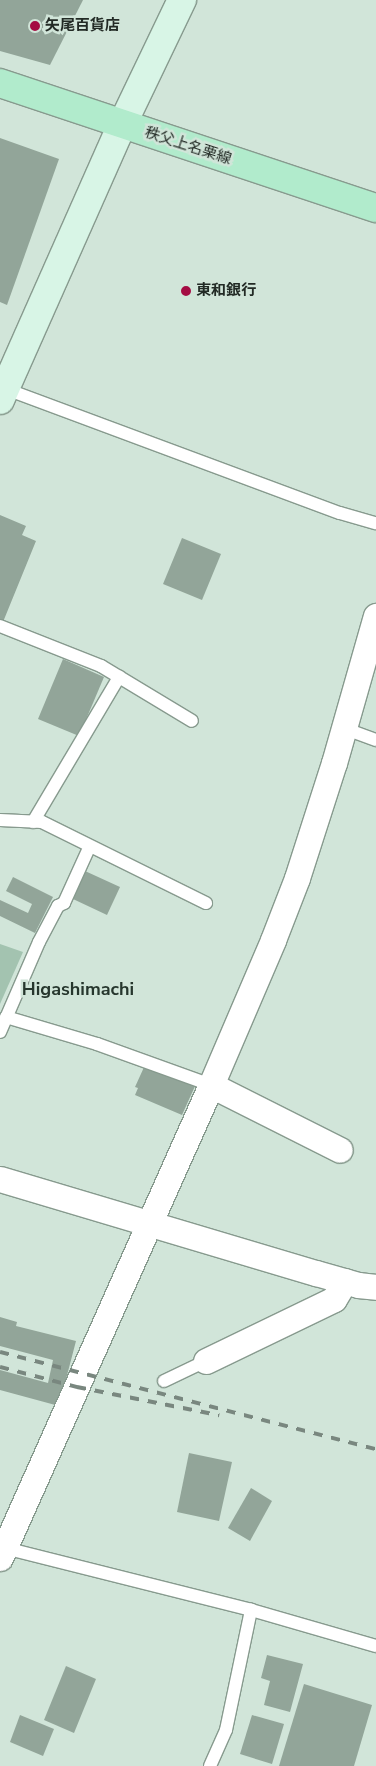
<!DOCTYPE html>
<meta charset="utf-8">
<style>
body{margin:0}
#map{position:relative;width:376px;height:1766px;overflow:hidden;background:#d1e5d9;font-family:"Nunito Sans","Noto Sans JP",sans-serif}
div>[style]{position:absolute}
[style*='--x']{left:calc(var(--x)*1px);top:calc(var(--y)*1px);width:calc(var(--w)*1px);rotate:calc(var(--a)*1deg)}
.green>*{inset:0;background:#a3c3b0}
.building>*{inset:0;background:#92a599}
.roads{filter:drop-shadow(1px 0 #879a8e) drop-shadow(-1px 0 #879a8e) drop-shadow(0 1px #879a8e) drop-shadow(0 -1px #879a8e)}
.lane>*{height:12px;margin:-6px;padding:0 6px;transform-origin:6px;border-radius:6px;background:#fff}
.street>*{height:25px;margin:-12.5px;padding:0 12.5px;transform-origin:12.5px;border-radius:12.5px;background:#fff}
.secondary>*{height:28px;margin:-14px;padding:0 14px;transform-origin:14px;border-radius:14px;background:#d8f5e6}
.primary>*{height:28px;margin:-14px;padding:0 14px;transform-origin:14px;border-radius:14px;background:#b1ebcc}
.rail>*{height:4px;margin-top:-2px;transform-origin:0;background:repeating-linear-gradient(90deg,#79877f 0 9px,transparent 0 18px)}
.dots>*{width:14px;height:14px;translate:-50% -50%;box-sizing:border-box;border:2px solid #d1e5d9;border-radius:50%}
span{translate:-50% -50%;white-space:nowrap;text-align:center;line-height:1.15;-webkit-text-stroke:5px #d1e5d9;paint-order:stroke}
.poi-label{font-size:15px;color:#222a25;font-weight:700}
.left{translate:0 -50%;text-align:left}
.street-label{font-size:15px;color:#222a25}
.quarter-label{font-size:18px;color:#26362d;font-weight:700}
</style>
<div id="map">
<div class="green">
<div style="clip-path:polygon(0 944px,23px 952px,0 1004px)"></div>
</div>
<div class="building">
<div style="clip-path:polygon(0 0,83px 0,50px 65px,0 51px)"></div>
<div style="clip-path:polygon(0 138px,59px 159px,7px 305px,0 302px)"></div>
<div style="clip-path:polygon(0 515px,26px 526px,22px 535px,36px 541px,3px 622px,0 621px)"></div>
<div style="clip-path:polygon(182px 538px,221px 554px,202px 600px,163px 584px)"></div>
<div style="clip-path:polygon(63px 659px,104px 677px,79px 736px,38px 719px)"></div>
<div style="clip-path:polygon(85px 871px,120px 887px,107px 915px,73px 899px)"></div>
<div style="clip-path:polygon(13px 877px,53px 897px,35px 933px,0 916px,0 900px,28px 913px,32px 904px,6px 891px)"></div>
<div style="clip-path:polygon(145px 1065px,196px 1084px,182px 1115px,135px 1095px,138px 1088px,135px 1087px)"></div>
<div style="clip-path:polygon(0 1317px,17px 1322px,16px 1326px,76px 1341px,59px 1406px,0 1390px,0 1370px,48px 1383px,53px 1360px,0 1346px)"></div>
<div style="clip-path:polygon(189px 1453px,232px 1462px,219px 1521px,177px 1512px)"></div>
<div style="clip-path:polygon(251px 1488px,272px 1501px,250px 1541px,228px 1528px)"></div>
<div style="clip-path:polygon(267px 1655px,303px 1664px,290px 1712px,264px 1705px,270px 1681px,261px 1678px)"></div>
<div style="clip-path:polygon(66px 1666px,96px 1679px,74px 1733px,44px 1720px)"></div>
<div style="clip-path:polygon(304px 1684px,372px 1705px,354px 1766px,279px 1766px)"></div>
<div style="clip-path:polygon(20px 1715px,54px 1729px,43px 1756px,10px 1742px)"></div>
<div style="clip-path:polygon(252px 1715px,284px 1724px,272px 1764px,240px 1754px)"></div>
</div>
<div class="roads">
<div class="lane">
<div style="--x:6;--y:389;--w:356;--a:20.4"></div>
<div style="--x:340;--y:513;--w:37;--a:16"></div>
<div style="--x:0;--y:626;--w:109;--a:21.6"></div>
<div style="--x:101;--y:666;--w:106;--a:31.1"></div>
<div style="--x:343;--y:728;--w:35;--a:20"></div>
<div style="--x:0;--y:820;--w:42;--a:2.7"></div>
<div style="--x:42;--y:822;--w:183;--a:26.3"></div>
<div style="--x:33;--y:822;--w:169;--a:-59.3"></div>
<div style="--x:6;--y:1017;--w:95;--a:16.5"></div>
<div style="--x:97;--y:1044;--w:121;--a:19.8"></div>
<div style="--x:0;--y:1032;--w:98;--a:-66.6"></div>
<div style="--x:39;--y:942;--w:41;--a:-62.2"></div>
<div style="--x:58;--y:906;--w:7;--a:-27"></div>
<div style="--x:64;--y:903;--w:60;--a:-65.6"></div>
<div style="--x:164;--y:1381;--w:47;--a:-25.5"></div>
<div style="--x:5;--y:1548;--w:254;--a:14.1"></div>
<div style="--x:251;--y:1610;--w:130;--a:16.1"></div>
<div style="--x:210;--y:1766;--w:39;--a:-66"></div>
<div style="--x:226;--y:1730;--w:123;--a:-78.2"></div>
</div>
<div class="street">
<div style="--x:211;--y:1085;--w:144;--a:26.7"></div>
<div style="--x:0;--y:1179;--w:330;--a:16.6"></div>
<div style="--x:316;--y:1273;--w:44;--a:15.9"></div>
<div style="--x:358;--y:1285;--w:18;--a:6"></div>
<div style="--x:206;--y:1361;--w:142;--a:-25.8"></div>
<div style="--x:334;--y:1299;--w:21;--a:-59"></div>
<div style="--x:0;--y:1558;--w:518;--a:-65.96"></div>
<div style="--x:211;--y:1085;--w:158;--a:-66.8"></div>
<div style="--x:273;--y:940;--w:66;--a:-68.8"></div>
<div style="--x:297;--y:878;--w:121;--a:-72.2"></div>
<div style="--x:334;--y:763;--w:153;--a:-74.1"></div>
</div>
<div class="secondary">
<div style="--x:0;--y:400;--w:301;--a:-66.1"></div>
<div style="--x:122;--y:125;--w:139;--a:-64.4"></div>
</div>
<div class="primary">
<div style="--x:0;--y:83;--w:396;--a:18.4"></div>
</div>
</div>
<div class="rail">
<div style="--x:0;--y:1352;--w:388;--a:14.5"></div>
<div style="--x:0;--y:1367;--w:80;--a:14.6"></div>
<div style="--x:77;--y:1387;--w:145;--a:11.2"></div>
</div>
<div class="dots">
<div style="left:35px;top:26px;background:#a40c43"></div>
<div style="left:186px;top:291px;background:#a40c43"></div>
</div>
<div class="poi-label">
<span class="left" style="left:45px;top:26px">矢尾百貨店</span>
<span class="left" style="left:196px;top:291px">東和銀行</span>
</div>
<div class="street-label">
<span style="left:188px;top:146px;rotate:18deg">秩父上名栗線</span>
</div>
<div class="quarter-label">
<span style="left:78px;top:989px">Higashimachi</span>
</div>
</div>
